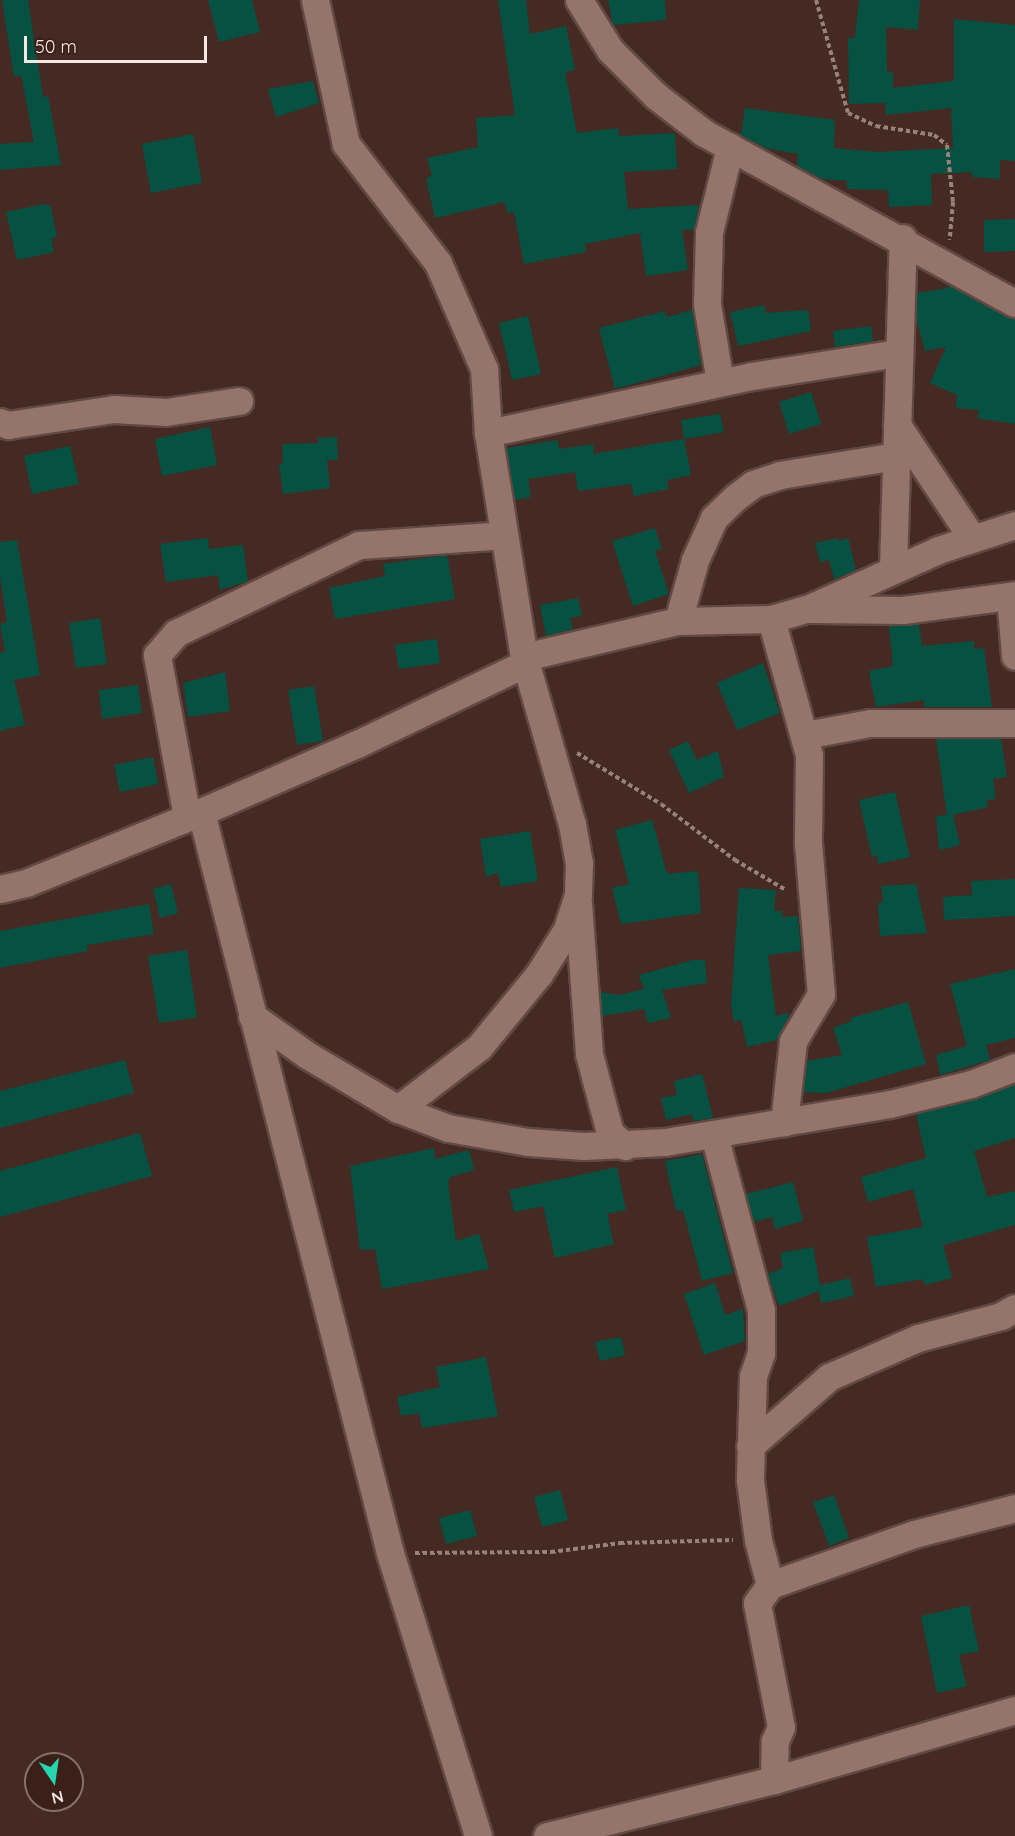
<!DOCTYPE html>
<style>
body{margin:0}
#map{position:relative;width:1015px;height:1836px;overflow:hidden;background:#452a23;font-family:Quicksand,sans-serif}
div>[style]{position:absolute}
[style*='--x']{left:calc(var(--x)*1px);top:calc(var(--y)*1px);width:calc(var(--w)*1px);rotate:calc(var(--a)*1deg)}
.building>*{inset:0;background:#065141}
.path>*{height:4px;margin-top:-2px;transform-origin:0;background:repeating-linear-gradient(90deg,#98827b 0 4.5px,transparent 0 7.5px)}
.roads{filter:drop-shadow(2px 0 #614943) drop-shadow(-2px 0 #614943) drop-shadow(0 2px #614943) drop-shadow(0 -2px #614943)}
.street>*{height:27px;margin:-13.5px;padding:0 13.5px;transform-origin:13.5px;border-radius:13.5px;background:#94746b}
span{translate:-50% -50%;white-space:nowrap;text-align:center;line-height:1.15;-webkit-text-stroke:4.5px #3a2019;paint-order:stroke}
.north{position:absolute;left:24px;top:1752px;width:60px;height:60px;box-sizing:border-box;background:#3a2019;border:2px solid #867069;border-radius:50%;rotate:167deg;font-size:16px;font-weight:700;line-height:24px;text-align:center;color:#f9e7e1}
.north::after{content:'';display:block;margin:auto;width:21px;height:27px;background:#26d5ae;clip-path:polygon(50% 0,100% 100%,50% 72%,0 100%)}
.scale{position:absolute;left:24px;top:36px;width:183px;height:27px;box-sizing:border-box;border:3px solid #f9e7e1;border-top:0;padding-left:8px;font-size:18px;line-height:21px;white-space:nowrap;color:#f9e7e1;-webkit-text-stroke:4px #3a2019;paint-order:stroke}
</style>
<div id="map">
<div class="building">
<div style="clip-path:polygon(2px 0,28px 0,43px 97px,48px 96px,61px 165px,0 170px,0 144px,34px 142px,21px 75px,14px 77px)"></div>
<div style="clip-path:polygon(208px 0,252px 0,260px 32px,219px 42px)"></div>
<div style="clip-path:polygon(498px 0,526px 0,530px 34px,566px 26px,575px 70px,565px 72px,577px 133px,618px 128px,619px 136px,675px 133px,677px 169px,624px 172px,628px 209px,699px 205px,694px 230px,682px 230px,688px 270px,646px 276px,640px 233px,585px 244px,586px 252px,524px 264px,514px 212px,507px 213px,505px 202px,435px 218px,426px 178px,432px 176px,427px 158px,478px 147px,476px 118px,515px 115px)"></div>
<div style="clip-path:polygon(608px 0,665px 0,666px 20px,613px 25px)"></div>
<div style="clip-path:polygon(859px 0,920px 0,918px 30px,886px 27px,887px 72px,893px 72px,893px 88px,954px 81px,954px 19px,1015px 25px,1015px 161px,1000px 160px,1000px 179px,972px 177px,972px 172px,931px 174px,932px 205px,889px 207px,888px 190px,847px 189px,847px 181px,822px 179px,797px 166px,798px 154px,765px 148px,741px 135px,745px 108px,835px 120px,834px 148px,878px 152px,953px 148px,951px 108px,886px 115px,885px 103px,849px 104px,848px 38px,855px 38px)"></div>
<div style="clip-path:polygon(313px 81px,319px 103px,276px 117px,268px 89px)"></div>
<div style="clip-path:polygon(193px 134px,202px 183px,151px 193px,142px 144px)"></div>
<div style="clip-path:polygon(44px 204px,51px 206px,57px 237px,51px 238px,54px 252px,17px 260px,6px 212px)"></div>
<div style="clip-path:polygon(1015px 219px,1015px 251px,984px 252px,984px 220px)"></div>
<div style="clip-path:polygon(948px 284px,1015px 319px,1015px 424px,977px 418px,979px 410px,956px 408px,957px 395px,930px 383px,946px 347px,925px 351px,916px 317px,917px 293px,948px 288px)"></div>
<div style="clip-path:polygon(764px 305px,766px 313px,808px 310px,811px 331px,738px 346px,730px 312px)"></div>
<div style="clip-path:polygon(692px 310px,701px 365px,615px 389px,599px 328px,665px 311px,666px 317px)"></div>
<div style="clip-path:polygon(528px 316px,541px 374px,512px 380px,499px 323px)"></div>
<div style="clip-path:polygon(871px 326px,873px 341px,835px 347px,833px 331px)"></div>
<div style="clip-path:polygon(811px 392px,821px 424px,789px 434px,779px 402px)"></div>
<div style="clip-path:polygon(720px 414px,724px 432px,684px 439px,681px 420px)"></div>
<div style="clip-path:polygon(210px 427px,217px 465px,162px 476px,155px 439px)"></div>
<div style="clip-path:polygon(337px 437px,338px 460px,327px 460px,330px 488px,283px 494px,279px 464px,283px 463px,282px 444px,318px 443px,318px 438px)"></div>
<div style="clip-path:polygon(684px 439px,691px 475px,667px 480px,669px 489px,634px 496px,631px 484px,578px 491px,575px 472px,528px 479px,531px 497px,515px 500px,506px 448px,558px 440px,559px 449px,593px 444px,594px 454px)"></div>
<div style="clip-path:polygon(70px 446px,79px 484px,32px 494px,24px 456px)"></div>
<div style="clip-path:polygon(655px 528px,662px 549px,655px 551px,669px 594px,633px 606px,612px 541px)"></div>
<div style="clip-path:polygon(208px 538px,209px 549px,243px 545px,248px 581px,220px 590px,218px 575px,166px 582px,160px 544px)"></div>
<div style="clip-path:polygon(838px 538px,838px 541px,848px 538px,856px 570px,834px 579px,829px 560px,820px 562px,815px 543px)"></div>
<div style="clip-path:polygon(17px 540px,40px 675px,14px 680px,25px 725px,0 731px,0 653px,5px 652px,0 624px,7px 622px,0 577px,0 542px)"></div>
<div style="clip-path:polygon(447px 555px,455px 599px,335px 619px,329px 588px,385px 576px,383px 564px)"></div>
<div style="clip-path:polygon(578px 598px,582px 616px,570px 618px,573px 629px,546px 636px,540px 605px)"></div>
<div style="clip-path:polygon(100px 618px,107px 664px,76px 668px,69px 623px)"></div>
<div style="clip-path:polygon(919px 624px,922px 646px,974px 641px,974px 649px,984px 648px,992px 707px,924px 707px,924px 700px,876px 707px,869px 671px,893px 666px,889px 626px)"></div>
<div style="clip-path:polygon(437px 639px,440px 663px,399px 669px,395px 645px)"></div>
<div style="clip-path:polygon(763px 663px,780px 713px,737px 730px,717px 683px)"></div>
<div style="clip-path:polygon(225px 672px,230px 711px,188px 717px,183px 683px)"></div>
<div style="clip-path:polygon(138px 685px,142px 713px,102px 719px,99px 690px)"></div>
<div style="clip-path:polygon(314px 686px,323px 741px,297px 745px,288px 690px)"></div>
<div style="clip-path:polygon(936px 739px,1001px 739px,1007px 777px,993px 779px,996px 799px,987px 800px,988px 807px,953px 815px,960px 845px,939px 850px,936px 816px,947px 815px)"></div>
<div style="clip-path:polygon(688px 741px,697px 760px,718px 751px,724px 777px,689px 793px,669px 750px)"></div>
<div style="clip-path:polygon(153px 757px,158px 784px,120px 792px,114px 765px)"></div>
<div style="clip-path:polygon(895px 792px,910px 857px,878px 864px,877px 855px,872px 857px,859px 800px)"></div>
<div style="clip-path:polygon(652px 820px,667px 874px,698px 871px,701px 913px,621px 924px,612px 888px,629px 884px,615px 830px)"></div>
<div style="clip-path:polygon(530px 831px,538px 881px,501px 887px,498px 873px,486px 877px,480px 839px)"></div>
<div style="clip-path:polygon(1015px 879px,1015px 916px,944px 920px,943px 897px,972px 895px,971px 881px)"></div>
<div style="clip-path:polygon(171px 884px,178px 913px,160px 918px,153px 889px)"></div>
<div style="clip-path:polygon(916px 884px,927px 933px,880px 936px,878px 903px,883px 902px,881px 886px)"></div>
<div style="clip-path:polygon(739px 888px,776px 890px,774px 911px,783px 911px,782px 917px,798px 916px,801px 951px,768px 955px,776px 1016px,788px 1013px,789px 1016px,777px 1040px,747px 1047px,741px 1020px,734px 1022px,731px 1004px)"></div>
<div style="clip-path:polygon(149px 904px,154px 934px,87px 945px,88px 951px,0 968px,0 931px)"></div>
<div style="clip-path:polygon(187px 950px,197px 1017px,159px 1023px,148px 956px)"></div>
<div style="clip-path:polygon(693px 960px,705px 960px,707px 983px,662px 990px,671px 1018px,648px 1023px,644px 1009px,602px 1016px,600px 992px,619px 995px,644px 989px,639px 975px)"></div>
<div style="clip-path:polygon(1015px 969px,1015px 1038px,986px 1045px,990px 1060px,940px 1075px,936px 1055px,967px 1046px,950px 984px)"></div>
<div style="clip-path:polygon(908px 1002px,926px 1064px,826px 1093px,803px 1092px,807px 1061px,842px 1055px,833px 1028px,852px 1021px,850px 1018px)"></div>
<div style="clip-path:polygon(125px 1060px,134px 1093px,0 1128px,0 1091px)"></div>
<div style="clip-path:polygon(702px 1074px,713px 1118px,693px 1121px,692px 1114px,666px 1120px,661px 1098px,677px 1095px,674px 1081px)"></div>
<div style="clip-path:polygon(1015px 1084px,1015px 1138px,974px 1151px,987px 1197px,1015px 1191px,1015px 1225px,943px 1245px,952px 1278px,925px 1285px,923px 1279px,876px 1287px,867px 1237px,923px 1227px,913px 1189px,868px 1202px,861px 1177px,926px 1158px,916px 1114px,975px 1099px)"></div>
<div style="clip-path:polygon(140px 1133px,152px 1176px,0 1217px,0 1171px)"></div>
<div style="clip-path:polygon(434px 1148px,435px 1159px,469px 1150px,474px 1170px,450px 1177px,448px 1184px,456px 1241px,479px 1234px,489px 1269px,382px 1289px,375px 1249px,360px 1250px,350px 1166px)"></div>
<div style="clip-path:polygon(702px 1154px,733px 1273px,702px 1281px,683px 1210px,676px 1211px,665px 1161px)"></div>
<div style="clip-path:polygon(617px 1167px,626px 1210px,607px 1214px,614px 1244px,555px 1258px,543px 1206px,514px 1212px,509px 1190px)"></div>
<div style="clip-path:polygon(793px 1182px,803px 1221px,775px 1229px,772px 1217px,754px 1222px,746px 1194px)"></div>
<div style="clip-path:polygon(813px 1247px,820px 1285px,850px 1278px,854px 1296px,821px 1303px,819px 1291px,779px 1306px,768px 1274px,783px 1268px,780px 1253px)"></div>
<div style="clip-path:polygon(715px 1283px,725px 1315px,743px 1309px,745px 1341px,704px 1355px,684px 1294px)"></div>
<div style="clip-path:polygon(621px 1337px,625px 1355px,600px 1361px,595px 1342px)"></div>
<div style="clip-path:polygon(486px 1357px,498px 1416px,422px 1428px,419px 1413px,401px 1416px,397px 1397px,440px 1387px,436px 1367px)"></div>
<div style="clip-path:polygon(560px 1490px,568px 1520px,542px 1527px,534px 1497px)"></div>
<div style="clip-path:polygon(834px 1495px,849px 1538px,829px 1546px,813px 1502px)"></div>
<div style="clip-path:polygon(470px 1510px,477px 1536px,446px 1544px,439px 1518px)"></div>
<div style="clip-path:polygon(969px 1605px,979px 1651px,959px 1655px,967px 1686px,937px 1693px,921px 1616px)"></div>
</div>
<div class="path">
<div style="--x:816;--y:0;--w:117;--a:74.2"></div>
<div style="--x:848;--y:113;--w:31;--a:25"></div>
<div style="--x:876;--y:126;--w:59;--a:8.8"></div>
<div style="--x:934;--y:135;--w:16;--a:38"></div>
<div style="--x:947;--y:145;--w:57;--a:84"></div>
<div style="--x:953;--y:202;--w:38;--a:95"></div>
<div style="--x:577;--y:753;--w:98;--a:31.3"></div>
<div style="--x:661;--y:804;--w:93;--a:37.1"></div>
<div style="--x:735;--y:860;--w:59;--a:30.5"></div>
<div style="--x:415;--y:1553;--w:136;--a:-0.4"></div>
<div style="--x:551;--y:1552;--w:70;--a:-7.4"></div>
<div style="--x:620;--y:1543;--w:113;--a:-1.5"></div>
</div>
<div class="roads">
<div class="street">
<div style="--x:315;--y:0;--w:147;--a:77.9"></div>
<div style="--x:346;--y:144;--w:150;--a:52.3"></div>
<div style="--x:438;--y:263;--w:116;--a:66.5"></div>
<div style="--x:484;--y:369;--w:64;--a:86.4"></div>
<div style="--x:488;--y:433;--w:227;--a:80.9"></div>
<div style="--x:524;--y:657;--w:174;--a:74"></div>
<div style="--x:572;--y:824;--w:40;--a:80"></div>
<div style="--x:579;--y:863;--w:32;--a:92"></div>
<div style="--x:578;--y:895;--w:38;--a:108"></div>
<div style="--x:566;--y:931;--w:51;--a:122.1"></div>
<div style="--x:539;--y:974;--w:94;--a:129.4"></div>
<div style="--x:479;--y:1047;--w:102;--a:142.6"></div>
<div style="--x:579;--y:0;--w:59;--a:58.2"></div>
<div style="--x:610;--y:50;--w:65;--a:45"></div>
<div style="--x:656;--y:96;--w:61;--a:37.6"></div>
<div style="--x:704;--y:133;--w:354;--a:28.7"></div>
<div style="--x:720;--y:382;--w:79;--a:-99.5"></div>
<div style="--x:707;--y:304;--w:72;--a:-88.4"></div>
<div style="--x:709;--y:232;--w:88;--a:-76.1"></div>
<div style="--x:0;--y:422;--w:9;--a:21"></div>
<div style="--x:8;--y:425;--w:107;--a:-8.6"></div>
<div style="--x:114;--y:409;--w:52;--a:3.3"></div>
<div style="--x:166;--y:412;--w:74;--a:-8.6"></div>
<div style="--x:897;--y:425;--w:136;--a:56.4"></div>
<div style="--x:488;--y:433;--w:270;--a:-12.2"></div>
<div style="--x:752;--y:376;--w:148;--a:-9"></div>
<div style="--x:893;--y:568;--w:330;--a:-88.3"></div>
<div style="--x:1010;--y:596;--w:60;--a:85.2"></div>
<div style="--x:813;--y:609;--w:90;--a:0.6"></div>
<div style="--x:903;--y:610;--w:113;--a:-7.6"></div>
<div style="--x:771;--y:619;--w:141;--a:74.4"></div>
<div style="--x:809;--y:755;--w:88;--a:90.7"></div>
<div style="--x:808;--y:843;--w:152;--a:85.1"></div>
<div style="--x:821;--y:994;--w:55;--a:120.8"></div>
<div style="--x:793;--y:1041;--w:82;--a:96.3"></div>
<div style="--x:678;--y:621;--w:63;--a:-74.4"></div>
<div style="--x:695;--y:560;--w:46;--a:-65.7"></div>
<div style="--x:714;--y:518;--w:30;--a:-44"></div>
<div style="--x:736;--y:497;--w:21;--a:-37"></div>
<div style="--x:753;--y:484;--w:28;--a:-18"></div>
<div style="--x:780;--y:475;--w:118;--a:-9.3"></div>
<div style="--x:524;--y:657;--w:158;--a:-13.2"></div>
<div style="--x:678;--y:621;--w:93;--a:-1.2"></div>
<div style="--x:771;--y:619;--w:37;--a:-16"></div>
<div style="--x:807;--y:609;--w:144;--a:-24.2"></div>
<div style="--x:938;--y:550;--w:81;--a:-18"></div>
<div style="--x:805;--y:735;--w:66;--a:-10.5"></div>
<div style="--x:870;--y:723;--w:145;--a:0"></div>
<div style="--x:201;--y:812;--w:765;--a:75.69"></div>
<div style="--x:390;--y:1553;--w:296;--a:72.7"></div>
<div style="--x:187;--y:817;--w:165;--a:-100.5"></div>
<div style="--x:157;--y:655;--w:29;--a:-49"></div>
<div style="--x:176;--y:633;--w:203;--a:-25.7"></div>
<div style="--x:359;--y:545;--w:145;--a:-3.9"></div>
<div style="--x:0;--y:889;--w:27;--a:-13"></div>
<div style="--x:26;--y:883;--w:189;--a:-22.1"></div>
<div style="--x:201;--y:812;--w:170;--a:-23.6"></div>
<div style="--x:357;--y:744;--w:187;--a:-25.6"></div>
<div style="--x:578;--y:903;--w:151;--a:85.8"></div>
<div style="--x:589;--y:1054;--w:82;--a:75.1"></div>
<div style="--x:610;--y:1133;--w:20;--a:41"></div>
<div style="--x:252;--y:1016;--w:67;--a:35.3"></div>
<div style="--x:307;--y:1055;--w:106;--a:30.7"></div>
<div style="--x:398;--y:1109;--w:53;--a:20.8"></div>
<div style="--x:448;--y:1128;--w:81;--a:9.9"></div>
<div style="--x:528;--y:1142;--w:56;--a:4.1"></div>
<div style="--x:584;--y:1146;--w:81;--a:-2.8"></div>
<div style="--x:665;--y:1142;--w:228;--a:-9.6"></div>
<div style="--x:890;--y:1104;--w:83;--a:-13.9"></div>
<div style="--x:971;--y:1084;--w:47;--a:-21.1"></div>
<div style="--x:714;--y:1135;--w:181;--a:75"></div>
<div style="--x:761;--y:1310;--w:43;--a:90"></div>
<div style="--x:761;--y:1353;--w:24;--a:109"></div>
<div style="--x:753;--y:1376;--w:104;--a:91.7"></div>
<div style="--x:750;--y:1480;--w:61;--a:82.4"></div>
<div style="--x:758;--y:1540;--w:47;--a:75.1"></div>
<div style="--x:750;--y:1446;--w:105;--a:-41.1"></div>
<div style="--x:829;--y:1377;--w:97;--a:-23.7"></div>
<div style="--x:918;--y:1338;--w:86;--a:-14.8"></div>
<div style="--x:1001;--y:1316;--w:16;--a:-30"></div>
<div style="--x:774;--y:1780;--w:39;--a:-89"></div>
<div style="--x:775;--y:1741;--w:15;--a:-67"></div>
<div style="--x:781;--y:1727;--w:126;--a:-101"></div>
<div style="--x:757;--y:1603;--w:22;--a:-54"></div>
<div style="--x:770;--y:1585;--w:153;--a:-19.5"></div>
<div style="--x:914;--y:1534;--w:104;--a:-14.4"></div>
<div style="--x:547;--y:1836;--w:234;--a:-13.9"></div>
<div style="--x:774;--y:1780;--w:251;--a:-16.2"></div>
</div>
</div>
<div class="north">N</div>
<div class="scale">50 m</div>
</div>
